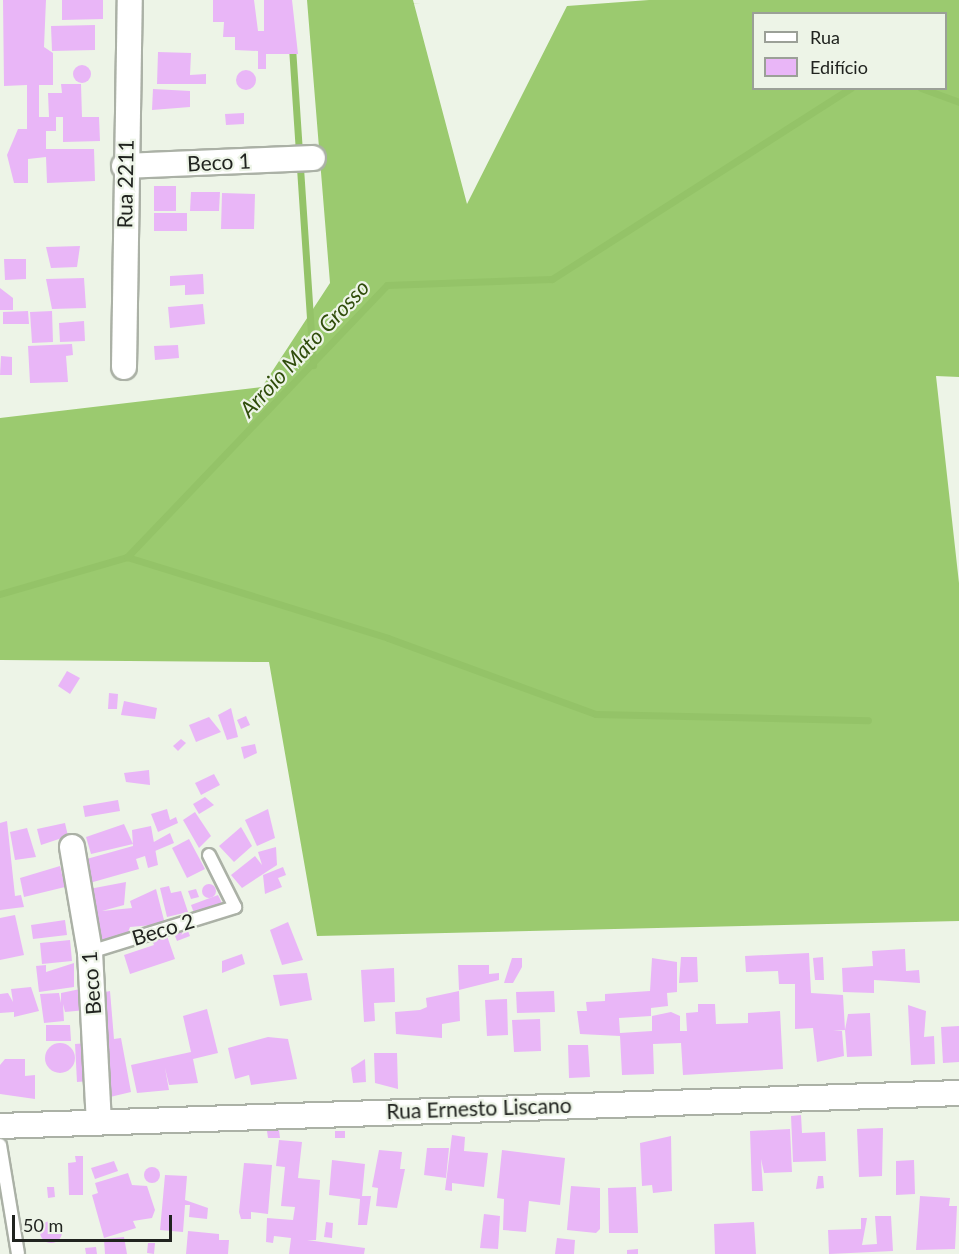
<!DOCTYPE html>
<meta charset="utf-8">
<style>
body{margin:0}
#map{position:relative;width:959px;height:1254px;overflow:hidden;background:#edf4e7;font-family:Lato,sans-serif}
div>[style]{position:absolute}
[style*='--x']{left:calc(var(--x)*1px);top:calc(var(--y)*1px);width:calc(var(--w)*1px);rotate:calc(var(--a)*1deg)}
.forest>*{inset:0;background:#9bca6f}
.stream>*{height:7px;margin:-3.5px;padding:0 3.5px;transform-origin:3.5px;border-radius:3.5px;background:#94c368}
.building>*{inset:0;background:#e9b6f7}
.round{border-radius:50%}
.roads{filter:drop-shadow(2px 0 #abb1a6) drop-shadow(-2px 0 #abb1a6) drop-shadow(0 2px #abb1a6) drop-shadow(0 -2px #abb1a6)}
.service>*{height:12px;margin:-6px;padding:0 6px;transform-origin:6px;border-radius:6px;background:#fff}
.minor>*{height:24px;margin:-12px;padding:0 12px;transform-origin:12px;border-radius:12px;background:#fff}
span{translate:-50% -50%;white-space:nowrap;text-align:center;line-height:1.15;-webkit-text-stroke:4.5px #edf4e7;paint-order:stroke}
.street-label{font-size:21px;color:#20231f}
.water-label{font-size:22px;color:#2f4c0a;font-style:italic}
.legend{position:absolute;left:752px;top:12px;width:195px;height:78px;box-sizing:border-box;background:#edf4e7;border:2px solid #9ba097;margin:0;padding:8px 10px;list-style:none;font-size:18px;color:#20231f}
.legend li{display:flex;align-items:center;gap:12px;height:30px}
.legend b{width:30px;border:2px solid #9ba097}
.scale{position:absolute;left:12px;top:1215px;width:160px;height:27px;box-sizing:border-box;border:3px solid #20231f;border-top:0;padding-left:8px;font-size:18px;line-height:21px;white-space:nowrap;color:#20231f;-webkit-text-stroke:4px #edf4e7;paint-order:stroke}
</style>
<div id="map">
<div class="forest">
<div style="clip-path:polygon(evenodd,307px 0,413px 0,467px 204px,567px 6px,649px 0,959px 0,959px 377px,936px 376px,959px 583px,959px 921px,317px 936px,269px 662px,0 660px,0 418px,262px 387px,330px 283px,307px 0,754px 14px,946px 14px,946px 88px,754px 88px,754px 14px)"></div>
</div>
<div class="stream">
<div style="--x:292;--y:47;--w:319;--a:86.2"></div>
<div style="--x:921;--y:88;--w:40;--a:20.2"></div>
<div style="--x:127;--y:557;--w:273;--a:17.2"></div>
<div style="--x:388;--y:638;--w:221;--a:20.1"></div>
<div style="--x:596;--y:714;--w:272;--a:1.3"></div>
<div style="--x:0;--y:594;--w:132;--a:-16.2"></div>
<div style="--x:127;--y:557;--w:376;--a:-46.3"></div>
<div style="--x:387;--y:285;--w:165;--a:-2.1"></div>
<div style="--x:552;--y:279;--w:355;--a:-32.6"></div>
</div>
<div class="building">
<div style="clip-path:polygon(3px 0,46px 0,44px 47px,53px 53px,53px 85px,39px 85px,39px 117px,49px 117px,48px 93px,62px 93px,61px 84px,81px 84px,82px 117px,99px 117px,100px 141px,63px 142px,63px 117px,56px 117px,56px 131px,46px 131px,46px 149px,94px 149px,95px 181px,47px 183px,46px 157px,28px 159px,28px 183px,14px 183px,7px 155px,18px 129px,27px 129px,27px 85px,4px 86px)"></div>
<div style="clip-path:polygon(62px 0,103px 0,103px 19px,62px 20px)"></div>
<div style="clip-path:polygon(213px 0,254px 0,258px 31px,264px 31px,264px 0,292px 0,298px 54px,266px 54px,266px 69px,258px 69px,258px 51px,235px 50px,235px 37px,223px 37px,224px 22px,213px 22px)"></div>
<div style="clip-path:polygon(95px 25px,95px 50px,52px 51px,51px 26px)"></div>
<div style="clip-path:polygon(158px 52px,191px 53px,190px 75px,206px 74px,206px 84px,157px 84px)"></div>
<div class="round" style="left:73px;top:65px;width:18px;height:18px"></div>
<div class="round" style="left:236px;top:70px;width:20px;height:20px"></div>
<div style="clip-path:polygon(153px 89px,190px 91px,190px 107px,152px 110px)"></div>
<div style="clip-path:polygon(244px 113px,244px 124px,226px 125px,225px 114px)"></div>
<div style="clip-path:polygon(154px 186px,176px 186px,176px 211px,154px 211px)"></div>
<div style="clip-path:polygon(191px 192px,220px 192px,219px 211px,190px 211px)"></div>
<div style="clip-path:polygon(222px 193px,255px 194px,254px 229px,221px 229px)"></div>
<div style="clip-path:polygon(154px 213px,187px 213px,187px 231px,154px 231px)"></div>
<div style="clip-path:polygon(80px 246px,77px 267px,51px 268px,46px 247px)"></div>
<div style="clip-path:polygon(4px 259px,26px 259px,26px 279px,5px 280px)"></div>
<div style="clip-path:polygon(203px 274px,204px 294px,185px 295px,185px 285px,170px 286px,170px 276px)"></div>
<div style="clip-path:polygon(84px 278px,86px 308px,52px 309px,46px 279px)"></div>
<div style="clip-path:polygon(0 288px,13px 298px,13px 310px,0 310px)"></div>
<div style="clip-path:polygon(203px 304px,205px 324px,170px 328px,168px 307px)"></div>
<div style="clip-path:polygon(28px 311px,29px 324px,3px 324px,3px 312px)"></div>
<div style="clip-path:polygon(52px 311px,53px 342px,32px 343px,30px 312px)"></div>
<div style="clip-path:polygon(84px 321px,85px 341px,60px 342px,59px 323px)"></div>
<div style="clip-path:polygon(72px 344px,73px 355px,66px 356px,68px 382px,30px 383px,28px 346px)"></div>
<div style="clip-path:polygon(178px 345px,179px 358px,155px 360px,154px 346px)"></div>
<div style="clip-path:polygon(1px 356px,12px 357px,12px 375px,0 375px)"></div>
<div style="clip-path:polygon(67px 671px,80px 678px,70px 694px,58px 686px)"></div>
<div style="clip-path:polygon(109px 693px,118px 694px,117px 709px,108px 709px)"></div>
<div style="clip-path:polygon(124px 701px,157px 708px,155px 719px,121px 715px)"></div>
<div style="clip-path:polygon(231px 708px,238px 737px,227px 740px,218px 715px)"></div>
<div style="clip-path:polygon(246px 716px,250px 725px,241px 729px,237px 720px)"></div>
<div style="clip-path:polygon(209px 717px,221px 732px,196px 742px,189px 725px)"></div>
<div style="clip-path:polygon(181px 739px,186px 743px,178px 751px,173px 746px)"></div>
<div style="clip-path:polygon(255px 744px,257px 753px,244px 759px,241px 747px)"></div>
<div style="clip-path:polygon(149px 770px,150px 785px,126px 782px,124px 773px)"></div>
<div style="clip-path:polygon(214px 774px,220px 785px,201px 795px,195px 783px)"></div>
<div style="clip-path:polygon(205px 797px,214px 805px,199px 814px,193px 804px)"></div>
<div style="clip-path:polygon(118px 800px,120px 811px,85px 817px,83px 806px)"></div>
<div style="clip-path:polygon(167px 809px,170px 820px,176px 817px,178px 823px,158px 832px,151px 814px)"></div>
<div style="clip-path:polygon(268px 809px,275px 838px,257px 846px,245px 820px)"></div>
<div style="clip-path:polygon(195px 812px,211px 836px,199px 848px,183px 820px)"></div>
<div style="clip-path:polygon(7px 821px,15px 896px,21px 895px,24px 907px,0 910px,0 823px)"></div>
<div style="clip-path:polygon(65px 823px,68px 836px,41px 845px,37px 829px)"></div>
<div style="clip-path:polygon(124px 824px,133px 844px,91px 854px,86px 837px)"></div>
<div style="clip-path:polygon(151px 826px,158px 865px,148px 868px,145px 856px,136px 859px,139px 869px,86px 884px,76px 862px,133px 846px,132px 830px)"></div>
<div style="clip-path:polygon(241px 827px,252px 846px,234px 862px,219px 846px)"></div>
<div style="clip-path:polygon(27px 828px,36px 857px,15px 860px,10px 832px)"></div>
<div style="clip-path:polygon(170px 833px,174px 843px,155px 851px,152px 843px)"></div>
<div style="clip-path:polygon(189px 839px,205px 869px,187px 878px,172px 848px)"></div>
<div style="clip-path:polygon(276px 847px,277px 865px,242px 888px,231px 875px,255px 856px,262px 865px,258px 852px)"></div>
<div style="clip-path:polygon(60px 866px,65px 887px,24px 897px,20px 878px)"></div>
<div style="clip-path:polygon(283px 867px,286px 875px,278px 878px,282px 887px,265px 894px,263px 875px)"></div>
<div style="clip-path:polygon(126px 882px,124px 905px,102px 911px,132px 908px,130px 901px,156px 889px,165px 924px,130px 927px,126px 938px,92px 949px,84px 890px)"></div>
<div class="round" style="left:202px;top:884px;width:14px;height:14px"></div>
<div style="clip-path:polygon(169px 886px,171px 893px,181px 891px,188px 912px,167px 917px,160px 888px)"></div>
<div style="clip-path:polygon(196px 889px,199px 897px,191px 899px,188px 891px)"></div>
<div style="clip-path:polygon(218px 895px,223px 905px,194px 913px,191px 905px)"></div>
<div style="clip-path:polygon(15px 915px,24px 955px,0 960px,0 918px)"></div>
<div style="clip-path:polygon(65px 920px,67px 935px,33px 939px,31px 925px)"></div>
<div style="clip-path:polygon(288px 922px,303px 960px,282px 965px,270px 930px)"></div>
<div style="clip-path:polygon(186px 926px,190px 936px,177px 941px,173px 931px)"></div>
<div style="clip-path:polygon(166px 933px,175px 959px,130px 974px,124px 955px,154px 945px,151px 938px)"></div>
<div style="clip-path:polygon(70px 940px,72px 961px,42px 964px,40px 943px)"></div>
<div style="clip-path:polygon(905px 949px,906px 971px,919px 970px,920px 983px,874px 980px,874px 993px,843px 992px,842px 968px,873px 966px,872px 951px)"></div>
<div style="clip-path:polygon(809px 953px,811px 993px,843px 995px,845px 1030px,848px 1014px,870px 1013px,872px 1056px,847px 1057px,845px 1030px,833px 1031px,842px 1031px,844px 1056px,817px 1062px,813px 1028px,795px 1029px,795px 984px,779px 984px,778px 971px,746px 972px,745px 956px)"></div>
<div style="clip-path:polygon(242px 954px,245px 964px,222px 973px,222px 961px)"></div>
<div style="clip-path:polygon(681px 957px,697px 957px,698px 982px,679px 983px)"></div>
<div style="clip-path:polygon(823px 957px,824px 980px,815px 980px,813px 958px)"></div>
<div style="clip-path:polygon(512px 958px,522px 958px,522px 967px,513px 983px,504px 983px)"></div>
<div style="clip-path:polygon(652px 958px,677px 962px,677px 992px,667px 993px,668px 1006px,651px 1008px,651px 1016px,619px 1018px,620px 1033px,652px 1031px,652px 1016px,671px 1012px,680px 1016px,680px 1031px,687px 1031px,686px 1013px,698px 1012px,698px 1004px,715px 1004px,716px 1024px,748px 1023px,748px 1013px,780px 1011px,783px 1069px,683px 1075px,681px 1043px,653px 1044px,654px 1074px,622px 1075px,620px 1036px,580px 1034px,577px 1011px,587px 1011px,586px 1002px,605px 1001px,605px 994px,650px 991px)"></div>
<div style="clip-path:polygon(74px 963px,74px 987px,39px 992px,36px 966px,46px 965px,46px 972px)"></div>
<div style="clip-path:polygon(458px 965px,489px 965px,489px 974px,499px 973px,499px 980px,459px 990px)"></div>
<div style="clip-path:polygon(394px 968px,395px 1002px,374px 1003px,375px 1021px,364px 1022px,361px 970px)"></div>
<div style="clip-path:polygon(307px 973px,312px 1000px,280px 1006px,273px 975px)"></div>
<div style="clip-path:polygon(31px 987px,39px 1011px,14px 1017px,14px 1012px,0 1013px,0 994px,8px 993px,13px 1002px,11px 989px)"></div>
<div style="clip-path:polygon(85px 988px,86px 1010px,65px 1012px,63px 1004px,64px 1021px,44px 1023px,40px 994px,59px 993px,61px 1003px,61px 993px)"></div>
<div style="clip-path:polygon(110px 991px,114px 1039px,121px 1038px,131px 1092px,110px 1097px,103px 1096px,96px 994px)"></div>
<div style="clip-path:polygon(459px 991px,460px 1021px,442px 1024px,442px 1038px,396px 1034px,395px 1012px,420px 1010px,427px 1007px,426px 998px)"></div>
<div style="clip-path:polygon(554px 991px,555px 1012px,517px 1013px,516px 992px)"></div>
<div style="clip-path:polygon(507px 999px,508px 1035px,487px 1036px,485px 1000px)"></div>
<div style="clip-path:polygon(908px 1005px,926px 1011px,924px 1037px,934px 1036px,935px 1064px,911px 1065px)"></div>
<div style="clip-path:polygon(207px 1009px,218px 1053px,193px 1059px,198px 1083px,169px 1085px,165px 1068px,169px 1090px,137px 1093px,131px 1065px,191px 1052px,183px 1016px)"></div>
<div style="clip-path:polygon(540px 1019px,541px 1051px,514px 1052px,512px 1020px)"></div>
<div style="clip-path:polygon(46px 1025px,70px 1025px,71px 1041px,46px 1041px)"></div>
<div style="clip-path:polygon(959px 1026px,959px 1062px,943px 1063px,941px 1027px)"></div>
<div style="clip-path:polygon(268px 1037px,288px 1039px,297px 1079px,251px 1085px,249px 1075px,235px 1079px,228px 1048px)"></div>
<div class="round" style="left:45px;top:1043px;width:30px;height:30px"></div>
<div style="clip-path:polygon(88px 1043px,90px 1081px,77px 1082px,75px 1044px)"></div>
<div style="clip-path:polygon(568px 1045px,588px 1045px,590px 1077px,569px 1078px)"></div>
<div style="clip-path:polygon(374px 1053px,397px 1053px,398px 1089px,375px 1083px)"></div>
<div style="clip-path:polygon(5px 1059px,25px 1059px,25px 1076px,35px 1075px,35px 1099px,0 1094px,0 1065px)"></div>
<div style="clip-path:polygon(365px 1059px,366px 1082px,353px 1083px,351px 1068px)"></div>
<div style="clip-path:polygon(801px 1115px,802px 1133px,825px 1132px,826px 1161px,793px 1162px,791px 1116px)"></div>
<div style="clip-path:polygon(883px 1128px,882px 1176px,859px 1177px,857px 1129px)"></div>
<div style="clip-path:polygon(790px 1129px,792px 1172px,764px 1173px,761px 1159px,763px 1191px,752px 1191px,750px 1131px)"></div>
<div style="clip-path:polygon(279px 1130px,280px 1138px,268px 1138px,267px 1131px)"></div>
<div style="clip-path:polygon(335px 1131px,345px 1131px,345px 1138px,335px 1138px)"></div>
<div style="clip-path:polygon(452px 1135px,465px 1137px,464px 1151px,488px 1153px,484px 1187px,452px 1183px,452px 1191px,445px 1190px)"></div>
<div style="clip-path:polygon(671px 1136px,672px 1191px,653px 1193px,652px 1185px,642px 1186px,640px 1143px)"></div>
<div style="clip-path:polygon(279px 1140px,302px 1142px,298px 1178px,320px 1180px,316px 1240px,307px 1240px,365px 1248px,364px 1254px,289px 1254px,291px 1238px,274px 1236px,273px 1243px,266px 1242px,267px 1218px,293px 1220px,295px 1207px,281px 1206px,285px 1167px,276px 1166px)"></div>
<div style="clip-path:polygon(427px 1148px,449px 1148px,446px 1178px,424px 1175px)"></div>
<div style="clip-path:polygon(379px 1150px,402px 1152px,400px 1169px,405px 1169px,397px 1208px,376px 1206px,378px 1188px,372px 1187px)"></div>
<div style="clip-path:polygon(502px 1150px,565px 1158px,560px 1205px,529px 1201px,526px 1232px,503px 1230px,504px 1199px,497px 1198px)"></div>
<div style="clip-path:polygon(75px 1156px,83px 1156px,83px 1195px,69px 1195px,68px 1163px,76px 1162px)"></div>
<div style="clip-path:polygon(332px 1160px,365px 1164px,362px 1196px,371px 1196px,367px 1225px,358px 1225px,360px 1199px,329px 1195px)"></div>
<div style="clip-path:polygon(914px 1160px,915px 1194px,896px 1195px,896px 1161px)"></div>
<div style="clip-path:polygon(114px 1161px,118px 1171px,95px 1179px,91px 1168px)"></div>
<div style="clip-path:polygon(244px 1163px,272px 1165px,268px 1214px,251px 1212px,251px 1219px,241px 1219px,239px 1212px)"></div>
<div class="round" style="left:144px;top:1167px;width:16px;height:16px"></div>
<div style="clip-path:polygon(128px 1173px,132px 1185px,147px 1186px,155px 1210px,152px 1218px,133px 1221px,136px 1228px,104px 1238px,92px 1195px,98px 1193px,95px 1183px)"></div>
<div style="clip-path:polygon(165px 1175px,187px 1176px,185px 1200px,208px 1208px,207px 1219px,189px 1217px,190px 1205px,185px 1205px,183px 1232px,160px 1230px)"></div>
<div style="clip-path:polygon(818px 1176px,823px 1176px,824px 1188px,816px 1189px)"></div>
<div style="clip-path:polygon(571px 1186px,600px 1188px,600px 1229px,596px 1233px,567px 1230px)"></div>
<div style="clip-path:polygon(47px 1187px,54px 1187px,55px 1197px,48px 1198px)"></div>
<div style="clip-path:polygon(636px 1187px,638px 1233px,609px 1233px,608px 1188px)"></div>
<div style="clip-path:polygon(920px 1196px,950px 1198px,949px 1206px,957px 1206px,955px 1249px,916px 1250px)"></div>
<div style="clip-path:polygon(484px 1214px,500px 1216px,498px 1249px,480px 1248px)"></div>
<div style="clip-path:polygon(875px 1216px,891px 1216px,893px 1251px,829px 1254px,828px 1230px,861px 1229px,861px 1218px,867px 1218px,862px 1245px,877px 1244px)"></div>
<div class="round" style="left:40px;top:1221px;width:22px;height:22px"></div>
<div style="clip-path:polygon(326px 1222px,333px 1223px,332px 1238px,324px 1237px)"></div>
<div style="clip-path:polygon(754px 1222px,756px 1254px,715px 1254px,714px 1224px)"></div>
<div style="clip-path:polygon(188px 1231px,219px 1234px,219px 1240px,229px 1240px,228px 1254px,186px 1254px)"></div>
<div style="clip-path:polygon(124px 1237px,127px 1254px,105px 1254px,104px 1239px)"></div>
<div style="clip-path:polygon(557px 1238px,575px 1240px,574px 1254px,555px 1254px)"></div>
<div style="clip-path:polygon(148px 1243px,155px 1243px,154px 1254px,147px 1253px)"></div>
<div style="clip-path:polygon(96px 1247px,97px 1254px,86px 1254px,85px 1248px)"></div>
<div style="clip-path:polygon(638px 1249px,638px 1254px,627px 1254px,627px 1250px)"></div>
</div>
<div class="roads">
<div class="service">
<div style="--x:90;--y:952;--w:152;--a:-17.2"></div>
<div style="--x:235;--y:907;--w:58;--a:-116.6"></div>
<div style="--x:0;--y:1145;--w:110;--a:80.6"></div>
</div>
<div class="minor">
<div style="--x:124;--y:166;--w:189;--a:-2.4"></div>
<div style="--x:124;--y:367;--w:367;--a:-89.1"></div>
<div style="--x:72;--y:847;--w:107;--a:80.3"></div>
<div style="--x:90;--y:952;--w:169;--a:87"></div>
<div style="--x:0;--y:1126;--w:960;--a:-1.97"></div>
</div>
</div>
<div class="street-label">
<span style="left:219px;top:162px;rotate:-3deg">Beco 1</span>
<span style="left:125px;top:184px;rotate:-89deg">Rua 2211</span>
<span style="left:163px;top:929px;rotate:-17deg">Beco 2</span>
<span style="left:91px;top:983px;rotate:-94deg">Beco 1</span>
<span style="left:479px;top:1108px;rotate:-2deg">Rua Ernesto Liscano</span>
</div>
<div class="water-label">
<span style="left:304px;top:348px;rotate:-47deg">Arroio Mato Grosso</span>
</div>
<ul class="legend">
<li><b style="height:8px;background:#fff"></b>Rua</li>
<li><b style="height:16px;background:#e9b6f7"></b>Edifício</li>
</ul>
<div class="scale">50 m</div>
</div>
